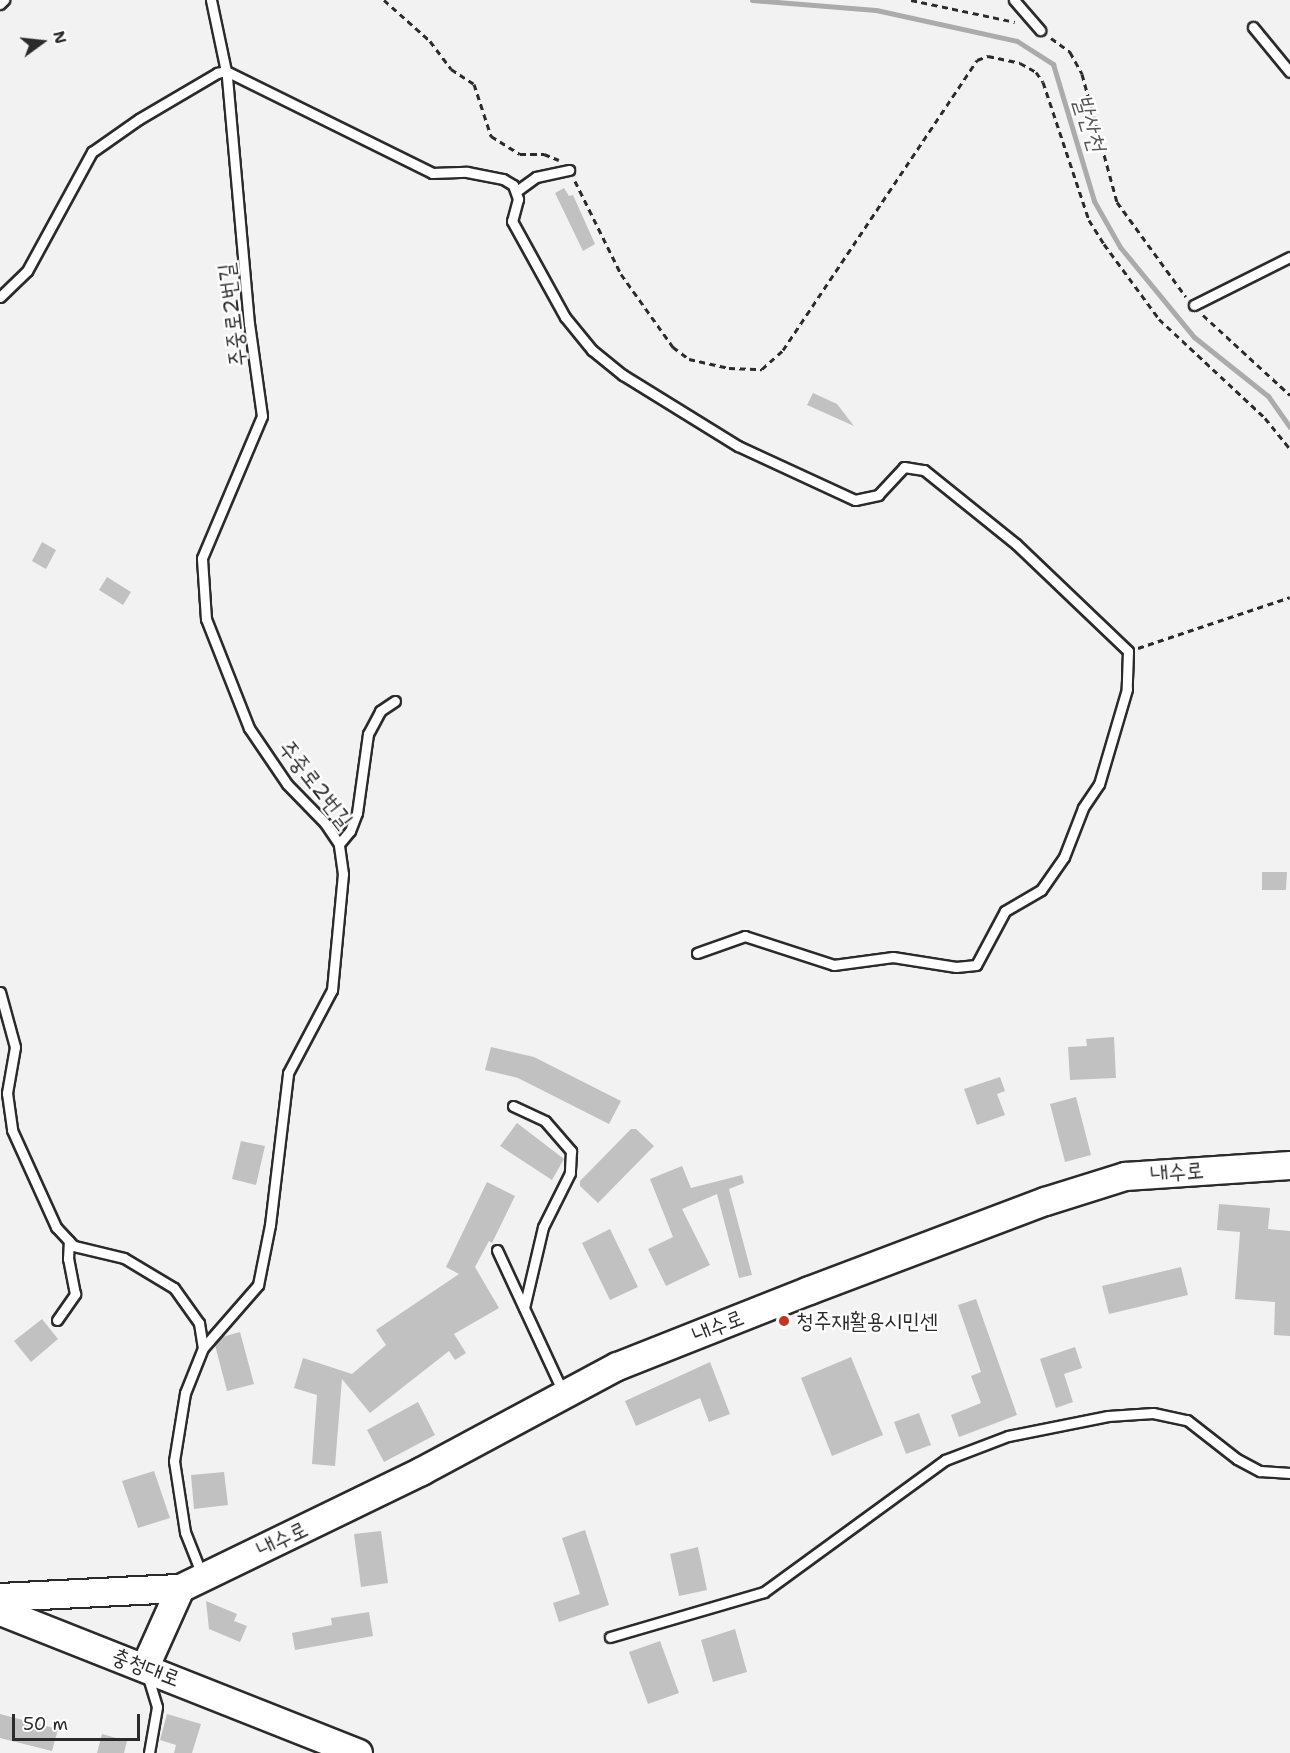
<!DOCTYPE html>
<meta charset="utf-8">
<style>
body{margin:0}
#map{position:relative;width:1290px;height:1753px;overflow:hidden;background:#f2f2f2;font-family:"Shantell Sans","Poor Story",sans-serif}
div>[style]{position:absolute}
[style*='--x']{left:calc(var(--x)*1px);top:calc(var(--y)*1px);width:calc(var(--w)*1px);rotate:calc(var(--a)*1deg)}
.stream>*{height:5px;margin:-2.5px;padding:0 2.5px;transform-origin:2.5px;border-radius:2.5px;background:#ababab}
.building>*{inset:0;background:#c1c1c1}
.path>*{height:3px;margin-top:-1.5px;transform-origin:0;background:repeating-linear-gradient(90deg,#2b2b2b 0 6px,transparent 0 10.5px)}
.roads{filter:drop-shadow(2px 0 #2b2b2b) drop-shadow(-2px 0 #2b2b2b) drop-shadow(0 2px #2b2b2b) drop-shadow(0 -2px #2b2b2b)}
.lane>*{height:9px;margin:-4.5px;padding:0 4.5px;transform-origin:4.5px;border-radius:4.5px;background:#fff}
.secondary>*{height:27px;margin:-13.5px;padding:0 13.5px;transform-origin:13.5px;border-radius:13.5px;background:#fff}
.dots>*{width:16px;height:16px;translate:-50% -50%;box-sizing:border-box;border:3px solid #fff;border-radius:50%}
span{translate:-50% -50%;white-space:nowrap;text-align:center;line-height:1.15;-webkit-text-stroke:4.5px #fff;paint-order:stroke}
.street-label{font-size:22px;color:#2b2b2b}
.poi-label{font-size:22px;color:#2b2b2b}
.left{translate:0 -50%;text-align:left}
.water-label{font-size:24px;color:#585858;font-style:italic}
.north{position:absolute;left:12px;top:12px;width:60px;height:60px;-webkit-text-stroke:4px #fff;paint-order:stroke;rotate:75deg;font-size:16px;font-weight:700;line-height:24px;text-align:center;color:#2b2b2b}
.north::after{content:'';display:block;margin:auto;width:21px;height:27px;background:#2b2b2b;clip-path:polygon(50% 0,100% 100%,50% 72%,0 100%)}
.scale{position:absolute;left:12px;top:1714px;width:128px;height:27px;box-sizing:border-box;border:3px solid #2b2b2b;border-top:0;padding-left:8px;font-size:18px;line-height:21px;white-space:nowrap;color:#2b2b2b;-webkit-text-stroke:4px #fff;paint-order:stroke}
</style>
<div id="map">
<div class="stream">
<div style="--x:752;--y:0;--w:124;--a:4.6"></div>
<div style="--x:876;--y:10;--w:144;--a:12.4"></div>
<div style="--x:1017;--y:41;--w:43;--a:32.6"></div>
<div style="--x:1053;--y:64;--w:143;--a:73.3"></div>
<div style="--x:1094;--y:201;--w:53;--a:60.5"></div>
<div style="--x:1120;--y:247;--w:117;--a:50.6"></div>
<div style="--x:1194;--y:337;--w:95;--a:38.6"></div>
<div style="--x:1268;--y:396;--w:38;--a:55"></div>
</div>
<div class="building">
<div style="clip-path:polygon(564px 188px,569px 196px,573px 195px,595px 244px,583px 251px,555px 193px)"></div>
<div style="clip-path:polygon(813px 393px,837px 404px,854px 426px,807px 405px)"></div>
<div style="clip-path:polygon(42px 542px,56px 550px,46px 569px,32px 561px)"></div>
<div style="clip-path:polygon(107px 577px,131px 592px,123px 605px,99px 590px)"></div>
<div style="clip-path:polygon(1262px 872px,1287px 872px,1286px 890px,1262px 890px)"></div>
<div style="clip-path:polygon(1114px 1037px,1116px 1078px,1070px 1080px,1068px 1047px,1087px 1046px,1086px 1039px)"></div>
<div style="clip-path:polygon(491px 1047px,534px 1057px,621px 1101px,609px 1124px,518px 1078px,485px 1070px)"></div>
<div style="clip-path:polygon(1000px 1077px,1005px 1091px,997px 1094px,1005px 1115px,977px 1125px,964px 1089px)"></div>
<div style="clip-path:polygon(1076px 1097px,1091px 1155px,1065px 1162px,1050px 1104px)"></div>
<div style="clip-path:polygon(517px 1123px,564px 1159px,552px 1180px,500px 1146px)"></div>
<div style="clip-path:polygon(631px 1129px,636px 1129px,654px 1146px,598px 1203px,580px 1186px,580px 1181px)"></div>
<div style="clip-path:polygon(241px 1141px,265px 1146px,256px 1185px,232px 1179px)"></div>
<div style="clip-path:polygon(682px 1166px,691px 1188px,742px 1175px,744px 1183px,729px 1189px,752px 1275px,739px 1278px,717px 1194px,682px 1209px,710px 1265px,666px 1286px,648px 1249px,673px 1237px,650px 1179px)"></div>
<div style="clip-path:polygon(487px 1182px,515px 1196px,492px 1243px,489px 1241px,475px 1267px,499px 1308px,454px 1334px,466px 1353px,455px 1360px,449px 1351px,370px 1413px,342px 1379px,335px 1466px,312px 1464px,317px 1395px,294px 1388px,303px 1358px,352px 1374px,386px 1345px,376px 1330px,459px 1274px,446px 1267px)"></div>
<div style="clip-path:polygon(1219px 1204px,1270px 1208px,1268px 1229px,1290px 1231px,1290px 1336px,1274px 1335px,1275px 1302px,1235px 1299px,1240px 1232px,1217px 1230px)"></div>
<div style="clip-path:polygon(610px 1229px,638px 1287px,610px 1300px,582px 1243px)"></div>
<div style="clip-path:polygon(1181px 1267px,1188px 1295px,1109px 1314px,1102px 1286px)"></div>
<div style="clip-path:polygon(976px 1299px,1017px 1415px,959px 1437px,951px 1415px,981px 1403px,971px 1376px,981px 1372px,958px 1305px)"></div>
<div style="clip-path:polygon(42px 1319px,58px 1339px,31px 1362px,14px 1341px)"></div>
<div style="clip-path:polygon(240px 1332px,254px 1384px,227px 1391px,215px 1345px,222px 1337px)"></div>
<div style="clip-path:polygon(1075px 1347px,1082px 1368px,1064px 1374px,1073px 1402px,1056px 1408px,1040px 1359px)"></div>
<div style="clip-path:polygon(851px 1357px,883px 1435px,832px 1456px,801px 1378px)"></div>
<div style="clip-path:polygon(710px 1362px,730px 1414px,709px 1422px,700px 1398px,636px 1426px,625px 1401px)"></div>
<div style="clip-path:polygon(418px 1402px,435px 1435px,384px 1462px,367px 1430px)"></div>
<div style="clip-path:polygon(919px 1413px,931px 1445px,906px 1454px,894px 1422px)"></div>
<div style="clip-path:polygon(154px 1471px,170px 1518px,138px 1528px,122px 1481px)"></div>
<div style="clip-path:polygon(224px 1472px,228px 1505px,194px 1509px,191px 1475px)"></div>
<div style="clip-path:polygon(585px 1530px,609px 1605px,559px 1622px,553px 1603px,580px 1594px,562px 1538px)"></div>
<div style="clip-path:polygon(381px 1531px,388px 1583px,361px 1587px,354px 1534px)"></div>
<div style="clip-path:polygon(698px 1547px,707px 1590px,679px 1596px,670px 1554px)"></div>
<div style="clip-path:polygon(206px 1601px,237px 1614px,234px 1621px,247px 1626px,240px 1642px,209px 1629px)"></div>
<div style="clip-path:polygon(369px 1612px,373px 1636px,295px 1650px,292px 1633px,332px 1625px,331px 1618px)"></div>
<div style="clip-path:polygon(735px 1629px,747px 1672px,713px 1682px,701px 1640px)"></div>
<div style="clip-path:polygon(660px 1641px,679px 1693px,648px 1704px,629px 1652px)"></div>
<div style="clip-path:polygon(0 1714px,58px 1729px,52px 1751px,0 1738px)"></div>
<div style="clip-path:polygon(167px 1714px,201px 1724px,192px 1753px,174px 1753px,176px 1745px,160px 1740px)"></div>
<div style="clip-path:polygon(102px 1734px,127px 1741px,124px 1753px,97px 1753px)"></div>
</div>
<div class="path">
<div style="--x:384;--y:0;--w:62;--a:41.7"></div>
<div style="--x:430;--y:41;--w:35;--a:53"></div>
<div style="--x:451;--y:69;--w:27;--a:33"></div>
<div style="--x:474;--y:84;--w:55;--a:71.9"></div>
<div style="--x:491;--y:136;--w:34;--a:32"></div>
<div style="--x:520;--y:154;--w:24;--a:0"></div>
<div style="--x:544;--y:154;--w:16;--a:22"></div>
<div style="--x:911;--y:0;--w:106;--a:11.9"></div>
<div style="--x:1051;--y:38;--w:24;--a:36"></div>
<div style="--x:1070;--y:52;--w:25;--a:61"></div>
<div style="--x:1082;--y:74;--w:133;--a:74.7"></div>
<div style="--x:1117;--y:202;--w:117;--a:54"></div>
<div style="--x:575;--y:181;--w:104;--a:63.7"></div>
<div style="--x:621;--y:274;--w:90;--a:54.5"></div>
<div style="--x:673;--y:347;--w:20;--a:37"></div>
<div style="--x:689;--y:359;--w:41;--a:12.7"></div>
<div style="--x:729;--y:368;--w:33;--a:2"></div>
<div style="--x:762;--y:369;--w:28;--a:-42"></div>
<div style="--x:783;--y:350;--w:349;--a:-56.2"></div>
<div style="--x:977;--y:60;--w:12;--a:-20"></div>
<div style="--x:988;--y:56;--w:33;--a:12"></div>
<div style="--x:1020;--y:63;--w:18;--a:29"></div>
<div style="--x:1036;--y:72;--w:12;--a:55"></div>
<div style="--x:1043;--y:82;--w:145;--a:71.6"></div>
<div style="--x:1089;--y:220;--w:28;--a:58"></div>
<div style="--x:1104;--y:244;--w:93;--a:53.7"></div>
<div style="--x:1159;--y:319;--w:145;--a:43"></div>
<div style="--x:1265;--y:418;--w:40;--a:51"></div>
<div style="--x:1203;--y:315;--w:118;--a:42.6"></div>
<div style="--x:1138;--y:648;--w:160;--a:-18.5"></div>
</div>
<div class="roads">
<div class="lane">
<div style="--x:1014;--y:0;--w:40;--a:49"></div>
<div style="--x:0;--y:4;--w:6;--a:-45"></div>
<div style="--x:1253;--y:27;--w:58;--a:50.6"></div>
<div style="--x:518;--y:190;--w:22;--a:-36"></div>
<div style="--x:536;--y:177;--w:34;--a:-12"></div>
<div style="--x:0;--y:297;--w:37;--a:-44"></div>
<div style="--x:27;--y:271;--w:136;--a:-61.4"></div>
<div style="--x:92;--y:152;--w:57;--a:-35.1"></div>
<div style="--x:139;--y:119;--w:91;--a:-30.5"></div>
<div style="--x:217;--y:73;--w:9;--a:-13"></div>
<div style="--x:226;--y:71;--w:230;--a:26.3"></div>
<div style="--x:432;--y:173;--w:35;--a:-2"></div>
<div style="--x:467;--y:172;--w:37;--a:11"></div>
<div style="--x:503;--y:179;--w:12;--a:31"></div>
<div style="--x:513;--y:185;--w:15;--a:70"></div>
<div style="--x:518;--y:199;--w:23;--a:105"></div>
<div style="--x:512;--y:221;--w:110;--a:61.1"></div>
<div style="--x:565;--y:317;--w:43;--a:50.7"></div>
<div style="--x:592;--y:350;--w:40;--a:39"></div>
<div style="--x:623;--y:375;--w:135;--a:31.7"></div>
<div style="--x:738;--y:446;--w:129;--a:24.8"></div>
<div style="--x:855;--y:500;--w:24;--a:-12"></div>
<div style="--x:878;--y:495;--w:38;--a:-47"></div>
<div style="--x:904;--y:467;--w:20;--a:9"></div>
<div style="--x:924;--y:470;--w:118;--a:38.8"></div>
<div style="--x:1016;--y:544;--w:155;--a:43.7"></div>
<div style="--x:1128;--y:651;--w:38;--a:92"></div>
<div style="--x:1127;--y:689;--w:99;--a:106.4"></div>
<div style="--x:1099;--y:784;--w:29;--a:124"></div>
<div style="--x:1083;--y:808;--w:53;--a:111.2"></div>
<div style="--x:1064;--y:857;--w:40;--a:124.9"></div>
<div style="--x:1041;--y:890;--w:42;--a:149.7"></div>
<div style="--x:1005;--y:911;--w:61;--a:118.2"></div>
<div style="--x:976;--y:965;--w:20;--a:174"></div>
<div style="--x:956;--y:967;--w:64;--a:-171"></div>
<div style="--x:893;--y:957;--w:60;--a:172.3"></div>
<div style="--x:834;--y:965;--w:94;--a:-162"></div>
<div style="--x:745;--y:936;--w:51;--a:160.5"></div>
<div style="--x:1194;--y:305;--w:107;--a:-26.6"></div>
<div style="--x:339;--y:844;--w:17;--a:-50"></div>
<div style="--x:350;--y:831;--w:19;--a:-69"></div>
<div style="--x:357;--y:813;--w:80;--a:-82.1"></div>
<div style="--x:368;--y:734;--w:26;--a:-62"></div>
<div style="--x:380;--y:711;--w:18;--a:-34"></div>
<div style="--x:0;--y:992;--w:57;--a:74.7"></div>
<div style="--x:15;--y:1047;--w:47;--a:99.9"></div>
<div style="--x:7;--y:1093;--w:37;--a:82"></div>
<div style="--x:12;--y:1130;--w:107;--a:65.6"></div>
<div style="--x:56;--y:1227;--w:26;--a:47"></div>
<div style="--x:74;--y:1246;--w:51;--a:13.5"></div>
<div style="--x:124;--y:1258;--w:58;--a:31"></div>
<div style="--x:174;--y:1288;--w:43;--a:54.5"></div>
<div style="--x:199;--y:1323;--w:25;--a:81"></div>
<div style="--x:513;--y:1106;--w:35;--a:25"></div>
<div style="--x:545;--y:1121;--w:40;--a:49"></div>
<div style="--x:571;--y:1151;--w:22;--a:93"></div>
<div style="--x:570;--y:1173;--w:60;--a:116.6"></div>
<div style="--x:543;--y:1227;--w:83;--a:103.2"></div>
<div style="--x:497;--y:1250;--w:157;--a:65.1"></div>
<div style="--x:57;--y:1320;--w:32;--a:-55"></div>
<div style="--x:75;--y:1294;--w:36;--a:-101"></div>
<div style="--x:68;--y:1259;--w:18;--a:-87"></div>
<div style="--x:202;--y:1575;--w:46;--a:-111.6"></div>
<div style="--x:185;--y:1532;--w:72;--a:-98.8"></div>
<div style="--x:174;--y:1461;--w:69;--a:-80.8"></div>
<div style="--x:185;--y:1393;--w:48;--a:-68.2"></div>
<div style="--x:203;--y:1348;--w:84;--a:-48.9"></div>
<div style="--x:258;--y:1285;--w:61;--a:-78.7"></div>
<div style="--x:270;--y:1225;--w:153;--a:-83.2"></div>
<div style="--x:288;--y:1073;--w:94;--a:-62.1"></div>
<div style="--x:332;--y:990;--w:117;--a:-84.6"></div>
<div style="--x:343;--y:874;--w:30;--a:-98"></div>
<div style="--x:339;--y:844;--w:25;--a:-124"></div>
<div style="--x:325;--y:823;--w:54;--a:-134.3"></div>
<div style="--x:287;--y:784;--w:68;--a:-124.2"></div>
<div style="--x:249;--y:728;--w:117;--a:-111.5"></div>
<div style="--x:206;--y:619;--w:61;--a:-93.8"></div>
<div style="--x:202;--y:558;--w:154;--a:-67.1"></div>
<div style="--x:262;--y:416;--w:93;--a:-98"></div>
<div style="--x:249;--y:324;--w:249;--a:-95.1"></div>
<div style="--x:227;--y:76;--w:78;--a:-101.9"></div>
<div style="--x:610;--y:1637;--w:160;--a:-16.3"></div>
<div style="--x:764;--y:1592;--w:224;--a:-36.1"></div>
<div style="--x:945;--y:1460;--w:67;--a:-20.9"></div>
<div style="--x:1008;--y:1436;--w:102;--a:-11.3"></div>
<div style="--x:1108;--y:1416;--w:45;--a:-3.8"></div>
<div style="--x:1153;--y:1413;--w:35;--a:12"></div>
<div style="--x:1187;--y:1420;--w:63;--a:38"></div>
<div style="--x:1237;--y:1459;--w:26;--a:28"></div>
<div style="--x:1260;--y:1471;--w:30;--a:4"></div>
<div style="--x:147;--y:1674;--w:34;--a:73"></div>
<div style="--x:157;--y:1707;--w:47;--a:99.9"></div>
</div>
<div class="secondary">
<div style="--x:0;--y:1597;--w:180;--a:-2.9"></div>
<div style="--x:180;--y:1588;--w:268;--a:-25.9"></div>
<div style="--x:421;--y:1471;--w:222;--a:-28.2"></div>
<div style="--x:617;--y:1366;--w:206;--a:-21.6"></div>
<div style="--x:809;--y:1290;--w:252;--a:-20.7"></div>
<div style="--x:1045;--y:1201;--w:84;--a:-17.4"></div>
<div style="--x:1125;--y:1176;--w:165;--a:-3.8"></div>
<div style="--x:0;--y:1611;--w:385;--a:21.6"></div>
<div style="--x:145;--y:1666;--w:85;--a:-65.8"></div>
</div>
</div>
<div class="dots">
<div style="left:784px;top:1321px;background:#c8321e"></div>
</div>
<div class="street-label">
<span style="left:232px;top:315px;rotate:-97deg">주중로2번길</span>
<span style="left:316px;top:784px;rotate:52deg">주중로2번길</span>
<span style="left:1177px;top:1172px;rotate:-5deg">내수로</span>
<span style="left:718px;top:1326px;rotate:-22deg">내수로</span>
<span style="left:282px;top:1539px;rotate:-26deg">내수로</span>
<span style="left:146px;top:1667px;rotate:21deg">충청대로</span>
</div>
<div class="poi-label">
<span class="left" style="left:796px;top:1321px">청주재활용시민센</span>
</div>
<div class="water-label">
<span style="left:1089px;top:123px;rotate:73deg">발산천</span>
</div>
<div class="north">N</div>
<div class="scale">50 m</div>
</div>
